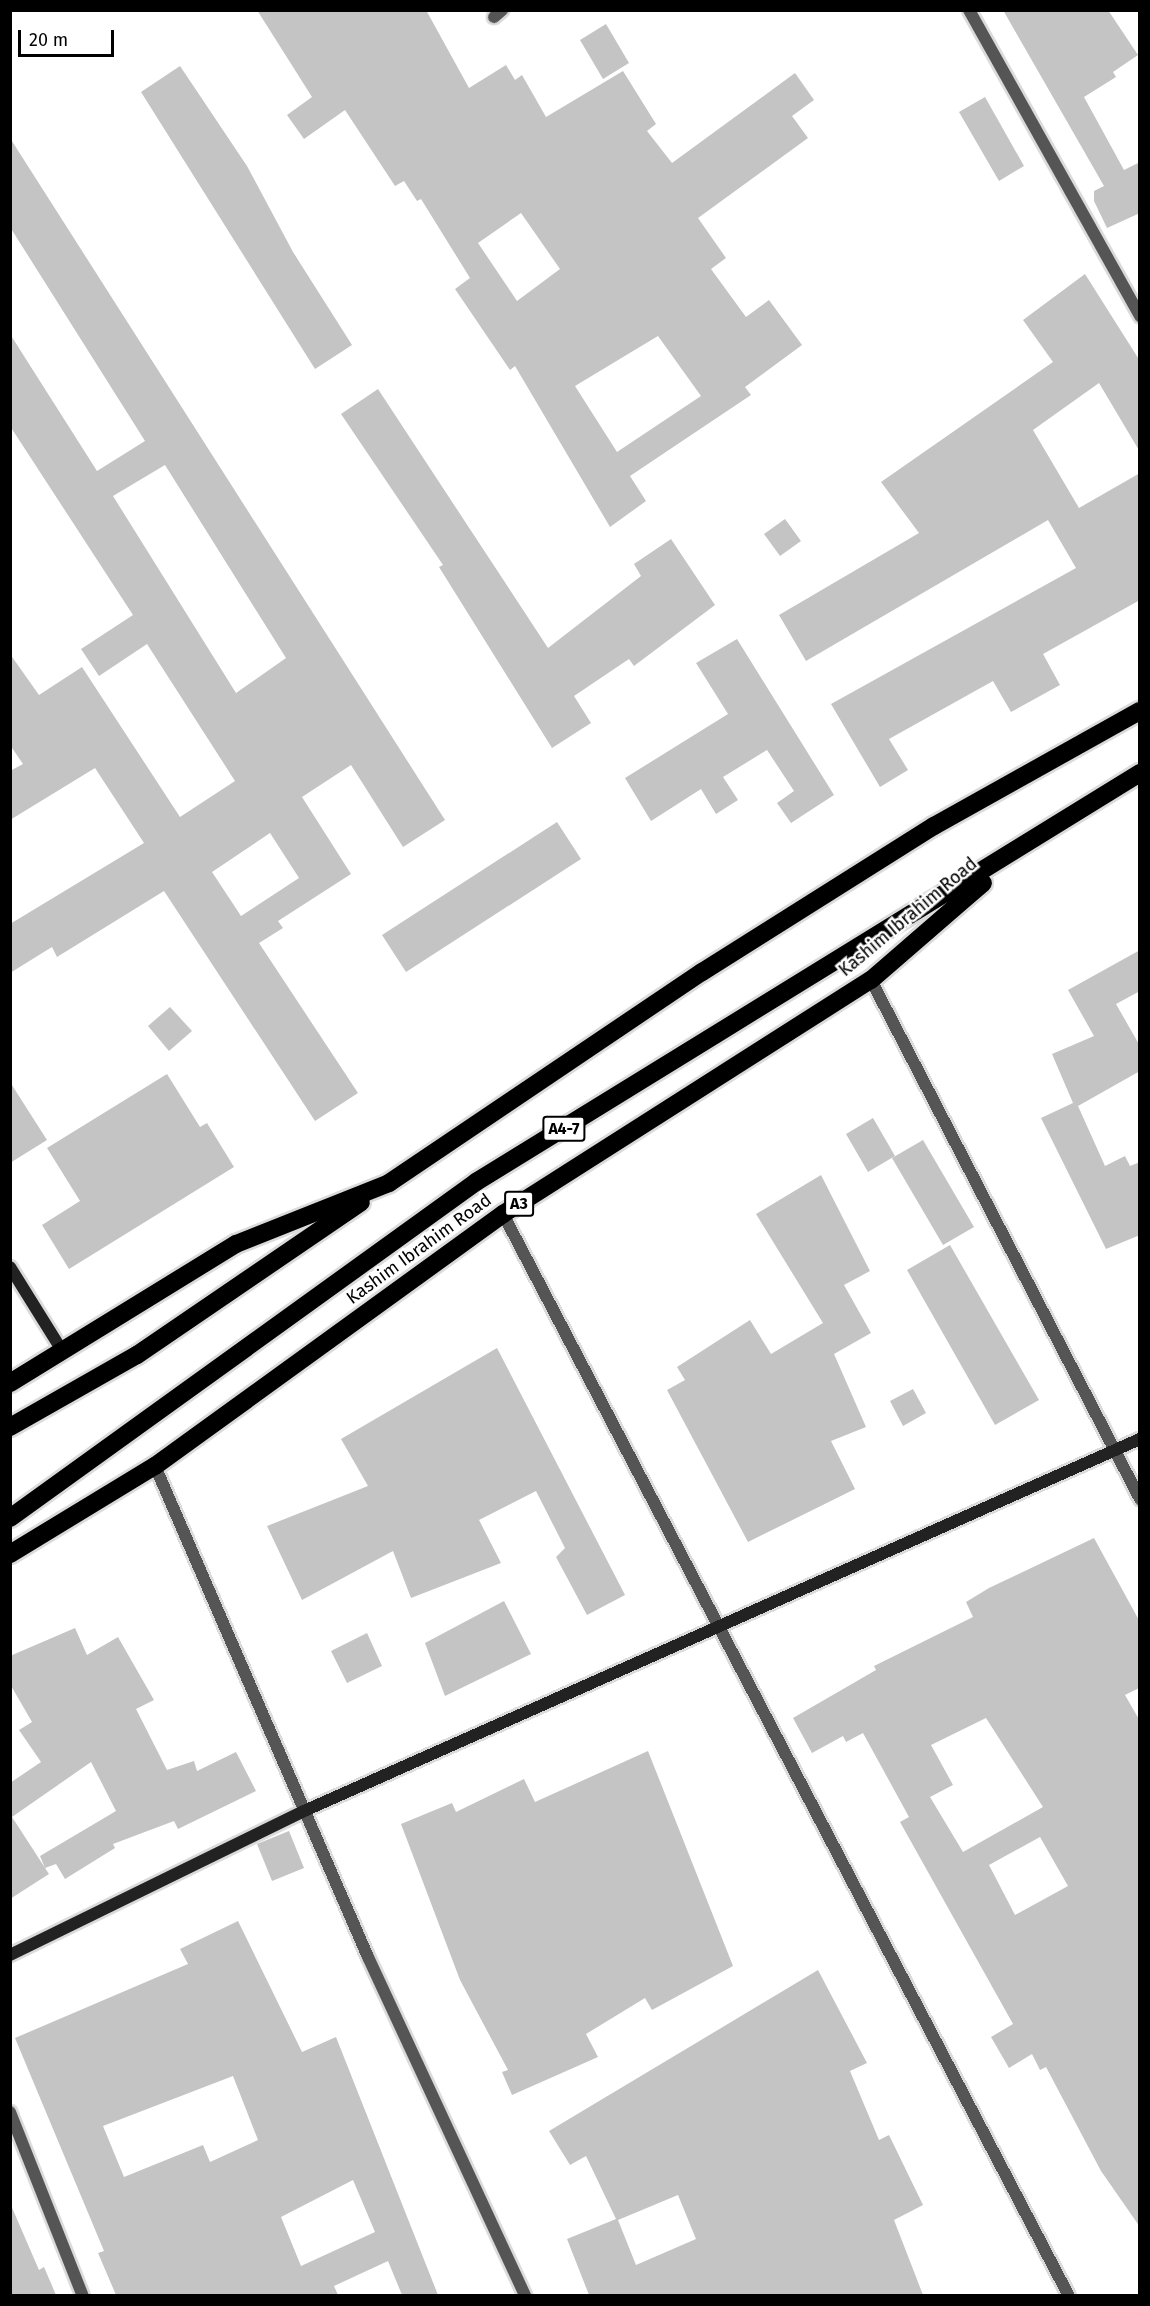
<!DOCTYPE html>
<style>
body{margin:0}
#map{position:relative;width:1150px;height:2306px;overflow:hidden;background:#fff;font-family:"Fira Sans",sans-serif}
div>[style]{position:absolute}
[style*='--x']{left:calc(var(--x)*1px);top:calc(var(--y)*1px);width:calc(var(--w)*1px);rotate:calc(var(--a)*1deg)}
.building>*{inset:0;background:#c4c4c4}
.roads{filter:drop-shadow(2px 0 #dbdbdb) drop-shadow(-2px 0 #dbdbdb) drop-shadow(0 2px #dbdbdb) drop-shadow(0 -2px #dbdbdb)}
.street>*{height:12px;margin:-6px;padding:0 6px;transform-origin:6px;border-radius:6px;background:#555}
.secondary>*{height:12px;margin:-6px;padding:0 6px;transform-origin:6px;border-radius:6px;background:#222}
.highway>*{height:18px;margin:-9px;padding:0 9px;transform-origin:9px;border-radius:9px;background:#000}
span{translate:-50% -50%;white-space:nowrap;text-align:center;line-height:1.15;-webkit-text-stroke:5px #fff;paint-order:stroke}
.shield-label span{padding:2px 4px;background:#fff;border:2px solid;border-radius:4px;-webkit-text-stroke-width:0}
.shield-label{font-size:16px;color:#000;font-weight:700}
.street-label{font-size:18px;color:#000}
.frame{position:absolute;inset:0;border:12px solid #000;pointer-events:none}
.scale{position:absolute;left:18px;top:30px;width:96px;height:27px;box-sizing:border-box;border:3px solid #000;border-top:0;padding-left:8px;font-size:18px;line-height:21px;white-space:nowrap;color:#000;-webkit-text-stroke:4px #fff;paint-order:stroke}
</style>
<div id="map">
<div class="building">
<div style="clip-path:polygon(evenodd,257px 10px,426px 10px,469px 88px,506px 65px,515px 80px,522px 75px,546px 117px,623px 71px,656px 124px,647px 131px,672px 163px,795px 73px,814px 100px,792px 116px,808px 138px,698px 218px,726px 258px,711px 269px,746px 317px,769px 300px,802px 345px,745px 387px,751px 395px,630px 476px,646px 501px,610px 527px,515px 366px,510px 370px,455px 289px,470px 278px,421px 199px,417px 201px,404px 181px,395px 186px,345px 110px,304px 139px,287px 115px,312px 97px,257px 10px,521px 213px,560px 269px,517px 301px,478px 243px,521px 213px,257px 10px,658px 336px,701px 396px,617px 452px,575px 386px,658px 336px)"></div>
<div style="clip-path:polygon(1003px 10px,1108px 10px,1138px 55px,1113px 72px,1116px 77px,1084px 97px,1124px 170px,1140px 162px,1140px 213px,1107px 228px,1094px 201px,1094px 191px,1104px 186px)"></div>
<div style="clip-path:polygon(606px 24px,629px 63px,603px 79px,580px 40px)"></div>
<div style="clip-path:polygon(180px 66px,247px 166px,293px 252px,352px 345px,315px 369px,141px 92px)"></div>
<div style="clip-path:polygon(985px 97px,1024px 166px,999px 181px,959px 112px)"></div>
<div style="clip-path:polygon(evenodd,10px 138px,445px 820px,403px 847px,351px 765px,302px 797px,351px 874px,278px 921px,283px 928px,259px 943px,358px 1093px,315px 1121px,164px 891px,57px 957px,52px 947px,10px 973px,10px 924px,144px 843px,95px 768px,10px 820px,10px 771px,23px 764px,10px 745px,10px 654px,39px 695px,82px 667px,180px 817px,235px 781px,147px 644px,99px 676px,81px 649px,133px 615px,10px 426px,10px 334px,97px 471px,145px 441px,10px 227px,10px 138px,165px 465px,286px 658px,236px 693px,113px 496px,165px 465px,10px 138px,270px 833px,299px 878px,241px 916px,212px 872px,270px 833px)"></div>
<div style="clip-path:polygon(1085px 274px,1140px 361px,1140px 452px,1099px 383px,1033px 430px,1079px 508px,1140px 473px,1140px 600px,1043px 654px,1060px 685px,1011px 712px,993px 681px,889px 739px,908px 770px,880px 787px,831px 704px,1076px 568px,1048px 520px,806px 661px,779px 615px,919px 533px,881px 482px,1053px 362px,1023px 320px)"></div>
<div style="clip-path:polygon(378px 389px,548px 648px,641px 576px,634px 564px,671px 539px,715px 605px,634px 666px,629px 659px,574px 696px,591px 723px,552px 748px,439px 567px,443px 565px,341px 414px)"></div>
<div style="clip-path:polygon(785px 519px,801px 541px,780px 556px,764px 534px)"></div>
<div style="clip-path:polygon(737px 639px,834px 795px,791px 823px,777px 803px,794px 791px,767px 750px,723px 777px,738px 800px,716px 814px,701px 789px,651px 821px,625px 778px,728px 714px,696px 663px)"></div>
<div style="clip-path:polygon(557px 822px,581px 859px,406px 972px,382px 935px)"></div>
<div style="clip-path:polygon(1140px 950px,1140px 991px,1116px 1004px,1140px 1046px,1140px 1071px,1078px 1106px,1105px 1166px,1125px 1156px,1130px 1166px,1140px 1162px,1140px 1235px,1106px 1249px,1041px 1118px,1073px 1103px,1052px 1054px,1094px 1036px,1068px 990px)"></div>
<div style="clip-path:polygon(170px 1007px,192px 1031px,169px 1051px,148px 1026px)"></div>
<div style="clip-path:polygon(167px 1074px,200px 1127px,207px 1123px,234px 1167px,69px 1269px,42px 1225px,80px 1201px,47px 1148px)"></div>
<div style="clip-path:polygon(10px 1082px,47px 1140px,10px 1163px)"></div>
<div style="clip-path:polygon(873px 1118px,895px 1156px,868px 1172px,846px 1134px)"></div>
<div style="clip-path:polygon(923px 1140px,974px 1227px,943px 1245px,892px 1158px)"></div>
<div style="clip-path:polygon(821px 1175px,870px 1271px,844px 1285px,871px 1333px,834px 1354px,866px 1427px,831px 1441px,855px 1489px,748px 1542px,667px 1390px,685px 1380px,677px 1367px,750px 1320px,771px 1354px,823px 1323px,756px 1214px)"></div>
<div style="clip-path:polygon(950px 1245px,1039px 1400px,995px 1425px,907px 1270px)"></div>
<div style="clip-path:polygon(497px 1348px,625px 1595px,587px 1615px,556px 1557px,565px 1548px,536px 1491px,479px 1520px,501px 1563px,411px 1598px,393px 1551px,302px 1600px,267px 1526px,368px 1486px,341px 1439px)"></div>
<div style="clip-path:polygon(913px 1389px,926px 1413px,903px 1426px,890px 1401px)"></div>
<div style="clip-path:polygon(evenodd,1094px 1538px,1140px 1622px,1139px 1688px,1125px 1695px,1140px 1721px,1140px 2227px,1101px 2171px,1046px 2067px,1040px 2070px,1032px 2054px,1009px 2068px,991px 2037px,1013px 2024px,900px 1822px,909px 1817px,863px 1733px,846px 1742px,843px 1736px,812px 1753px,793px 1718px,876px 1670px,874px 1666px,973px 1617px,966px 1602px,989px 1588px,1094px 1538px,986px 1718px,1043px 1807px,963px 1852px,930px 1797px,953px 1785px,931px 1745px,986px 1718px,1094px 1538px,1040px 1837px,1068px 1886px,1015px 1915px,989px 1865px,1040px 1837px)"></div>
<div style="clip-path:polygon(504px 1601px,531px 1654px,445px 1696px,425px 1643px)"></div>
<div style="clip-path:polygon(75px 1628px,87px 1655px,118px 1637px,154px 1700px,136px 1709px,167px 1770px,194px 1761px,197px 1771px,236px 1752px,256px 1791px,178px 1829px,174px 1821px,113px 1844px,115px 1848px,65px 1879px,56px 1864px,45px 1868px,40px 1856px,116px 1811px,91px 1762px,12px 1817px,49px 1874px,10px 1899px,10px 1783px,41px 1762px,19px 1730px,32px 1722px,10px 1684px,10px 1656px)"></div>
<div style="clip-path:polygon(367px 1633px,382px 1666px,347px 1683px,331px 1651px)"></div>
<div style="clip-path:polygon(648px 1751px,733px 1966px,652px 2010px,645px 1998px,586px 2034px,598px 2057px,512px 2095px,502px 2072px,508px 2070px,460px 1980px,401px 1824px,452px 1803px,456px 1812px,524px 1779px,535px 1802px)"></div>
<div style="clip-path:polygon(289px 1831px,304px 1868px,272px 1881px,257px 1844px)"></div>
<div style="clip-path:polygon(evenodd,238px 1921px,302px 2052px,336px 2037px,438px 2295px,402px 2295px,388px 2261px,334px 2286px,338px 2295px,116px 2295px,98px 2253px,104px 2251px,15px 2038px,188px 1964px,180px 1949px,238px 1921px,233px 2076px,258px 2140px,210px 2162px,203px 2145px,124px 2177px,103px 2126px,233px 2076px,238px 1921px,353px 2180px,375px 2232px,301px 2266px,281px 2217px,353px 2180px)"></div>
<div style="clip-path:polygon(evenodd,818px 1970px,867px 2063px,850px 2071px,879px 2140px,889px 2135px,923px 2205px,894px 2220px,923px 2295px,589px 2295px,567px 2239px,616px 2219px,586px 2156px,570px 2165px,549px 2131px,818px 1970px,678px 2195px,696px 2239px,636px 2265px,618px 2220px,678px 2195px)"></div>
<div style="clip-path:polygon(10px 2203px,39px 2270px,44px 2267px,56px 2295px,10px 2295px)"></div>
</div>
<div class="roads">
<div class="street">
<div style="--x:969;--y:10;--w:351;--a:60.8"></div>
<div style="--x:494;--y:17;--w:11;--a:-41"></div>
<div style="--x:871;--y:980;--w:585;--a:62.6"></div>
<div style="--x:503;--y:1214;--w:1221;--a:62.39"></div>
<div style="--x:155;--y:1466;--w:535;--a:66.55"></div>
<div style="--x:368;--y:1957;--w:374;--a:65.1"></div>
<div style="--x:10;--y:2112;--w:198;--a:68.4"></div>
</div>
<div class="secondary">
<div style="--x:10;--y:1267;--w:100;--a:58.1"></div>
<div style="--x:10;--y:1955;--w:327;--a:-26.1"></div>
<div style="--x:304;--y:1811;--w:915;--a:-23.99"></div>
</div>
<div class="highway">
<div style="--x:10;--y:1383;--w:265;--a:-31.6"></div>
<div style="--x:236;--y:1244;--w:165;--a:-21.7"></div>
<div style="--x:389;--y:1183;--w:377;--a:-34"></div>
<div style="--x:702;--y:972;--w:274;--a:-32.2"></div>
<div style="--x:934;--y:826;--w:236;--a:-29.2"></div>
<div style="--x:10;--y:1427;--w:146;--a:-29.6"></div>
<div style="--x:137;--y:1355;--w:271;--a:-34.3"></div>
<div style="--x:10;--y:1518;--w:575;--a:-35.79"></div>
<div style="--x:476;--y:1182;--w:780;--a:-31.63"></div>
<div style="--x:10;--y:1554;--w:170;--a:-31.3"></div>
<div style="--x:155;--y:1466;--w:430;--a:-35.9"></div>
<div style="--x:503;--y:1214;--w:436;--a:-32.5"></div>
<div style="--x:871;--y:980;--w:148;--a:-40.9"></div>
</div>
</div>
<div class="shield-label">
<span style="left:564px;top:1129px">A4-7</span>
<span style="left:519px;top:1204px">A3</span>
</div>
<div class="street-label">
<span style="left:908px;top:917px;rotate:-40deg">Kashim Ibrahim Road</span>
<span style="left:419px;top:1249px;rotate:-36deg">Kashim Ibrahim Road</span>
</div>
<div class="frame"></div>
<div class="scale">20 m</div>
</div>
